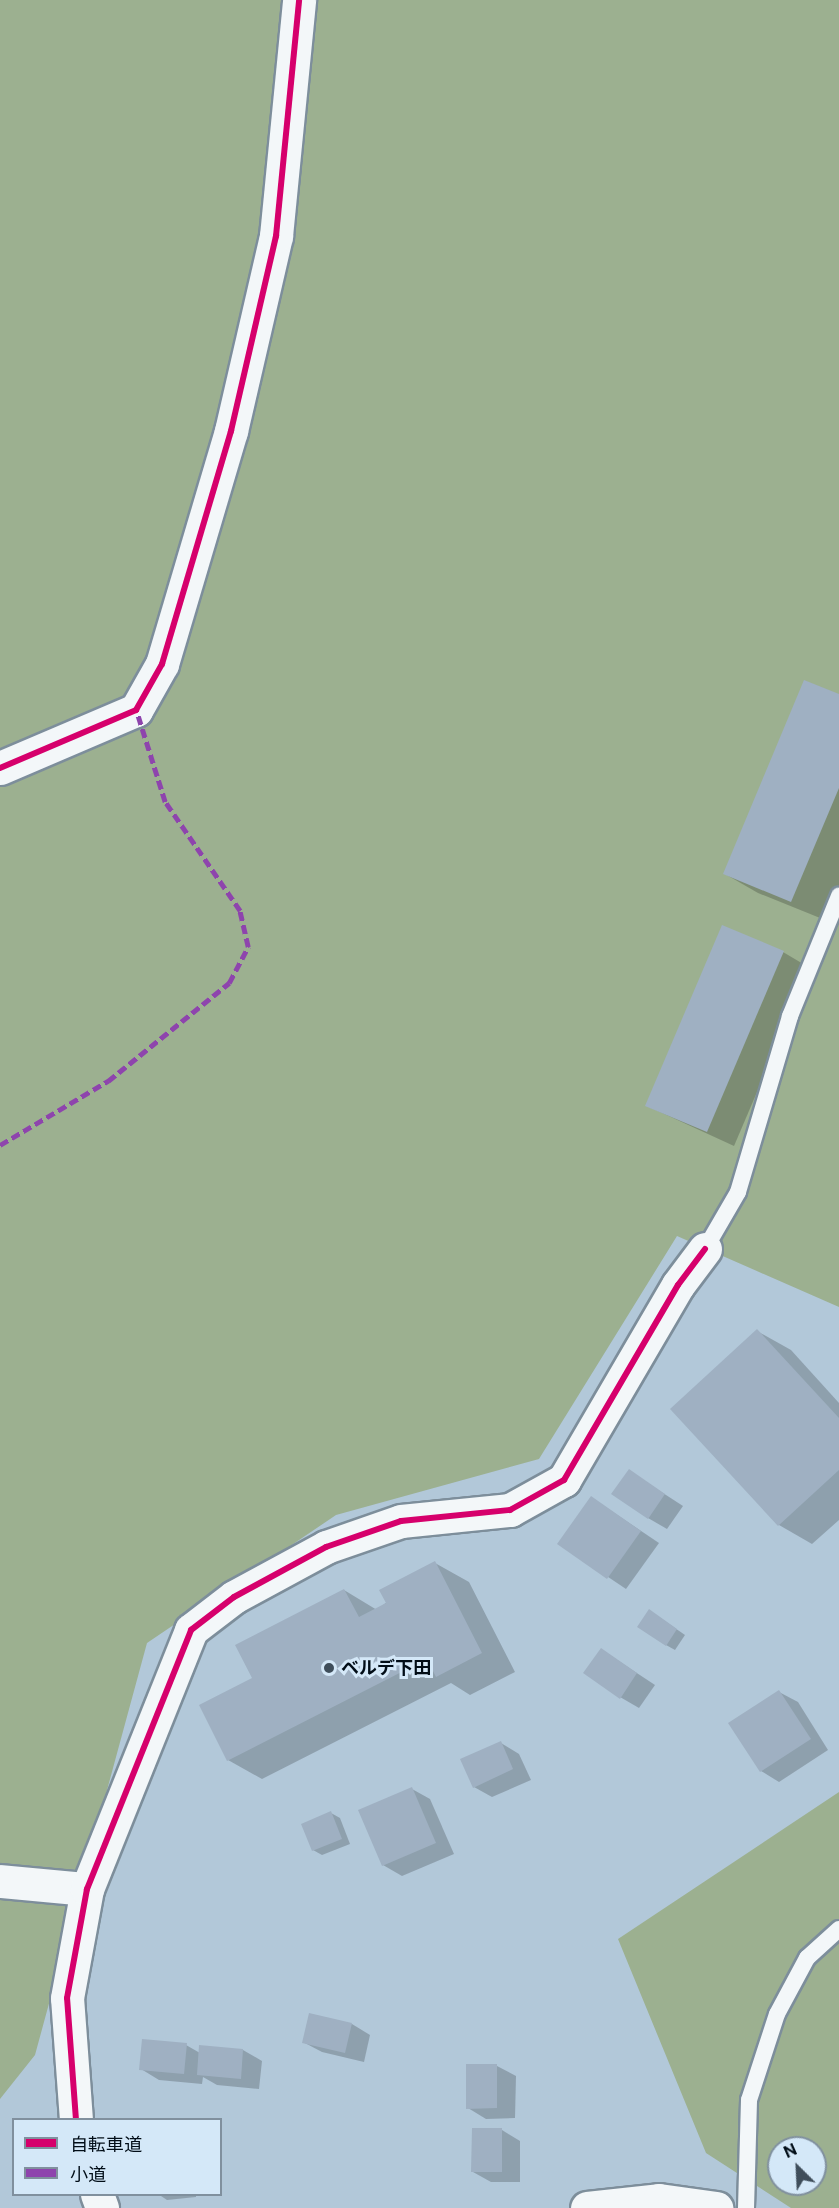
<!DOCTYPE html>
<meta charset="utf-8">
<style>
body{margin:0}
#map{position:relative;width:839px;height:2208px;overflow:hidden;background:#b2c8d9;font-family:"Public Sans","Noto Sans JP",sans-serif}
div>[style]{position:absolute}
[style*='--x']{left:calc(var(--x)*1px);top:calc(var(--y)*1px);width:calc(var(--w)*1px);rotate:calc(var(--a)*1deg)}
.forest>*{inset:0;background:#9cb090}
.shadow>*{inset:0;background:#0003}
.building>*{inset:0;background:#9fb0c2}
.roads{filter:drop-shadow(2px 0 #7d8e9b) drop-shadow(-2px 0 #7d8e9b) drop-shadow(0 2px #7d8e9b) drop-shadow(0 -2px #7d8e9b)}
.lane>*{height:16px;margin:-8px;padding:0 8px;transform-origin:8px;border-radius:8px;background:#f3f7f9}
.street>*{height:33px;margin:-16.5px;padding:0 16.5px;transform-origin:16.5px;border-radius:16.5px;background:#f3f7f9}
.secondary>*{height:33px;margin:-16.5px;padding:0 16.5px;transform-origin:16.5px;border-radius:16.5px;background:#f3f7f9}
.quiet>*{height:4.5px;margin-top:-2.25px;transform-origin:0;background:repeating-linear-gradient(90deg,#8e44ad 0 9px,transparent 0 13.5px)}
.cycleway>*{height:6px;margin:-3px;padding:0 3px;transform-origin:3px;border-radius:3px;background:#d6006c}
.dots>*{width:16px;height:16px;translate:-50% -50%;box-sizing:border-box;border:3px solid #d4e8f8;border-radius:50%}
span{translate:-50% -50%;white-space:nowrap;text-align:center;line-height:1.15;-webkit-text-stroke:6px #d4e8f8;paint-order:stroke}
.poi-label{font-size:18px;color:#010d17;font-weight:700}
.left{translate:0 -50%;text-align:left}
.legend{position:absolute;left:12px;top:2118px;width:210px;height:78px;box-sizing:border-box;background:#d4e8f8;border:2px solid #80909e;margin:0;padding:8px 10px;list-style:none;font-size:18px;color:#010d17}
.legend li{display:flex;align-items:center;gap:12px;height:30px}
.legend b{width:30px;border:2px solid #80909e}
.north{position:absolute;left:767px;top:2136px;width:60px;height:60px;box-sizing:border-box;background:#d4e8f8;border:2px solid #80909e;border-radius:50%;rotate:336deg;font-size:16px;font-weight:700;line-height:24px;text-align:center;color:#010d17}
.north::after{content:'';display:block;margin:auto;width:21px;height:27px;background:#3f4e5b;clip-path:polygon(50% 0,100% 100%,50% 72%,0 100%)}
</style>
<div id="map">
<div class="forest">
<div style="clip-path:polygon(0 0,839px 0,839px 1307px,677px 1236px,539px 1459px,336px 1515px,147px 1643px,35px 2055px,0 2099px)"></div>
<div style="clip-path:polygon(evenodd,839px 1792px,839px 2208px,791px 2208px,706px 2153px,618px 1939px,839px 1792px,779px 2148px,815px 2148px,815px 2184px,779px 2184px,779px 2148px)"></div>
</div>
<div class="shadow">
<div style="clip-path:polygon(839px 696px,839px 887px,825px 920px,758px 893px,725px 874px)"></div>
<div style="clip-path:polygon(783px 952px,810px 968px,734px 1146px,647px 1106px)"></div>
<div style="clip-path:polygon(757px 1331px,791px 1350px,839px 1403px,839px 1520px,812px 1544px,779px 1525px)"></div>
<div style="clip-path:polygon(629px 1471px,683px 1506px,667px 1529px,648px 1518px)"></div>
<div style="clip-path:polygon(592px 1498px,659px 1543px,626px 1589px,559px 1544px)"></div>
<div style="clip-path:polygon(435px 1563px,469px 1582px,515px 1672px,470px 1695px,451px 1683px,262px 1779px,228px 1760px,344px 1590px,377px 1610px)"></div>
<div style="clip-path:polygon(659px 1617px,685px 1635px,675px 1650px,666px 1645px)"></div>
<div style="clip-path:polygon(602px 1650px,655px 1685px,639px 1708px,620px 1697px)"></div>
<div style="clip-path:polygon(779px 1692px,798px 1702px,828px 1750px,779px 1782px,761px 1771px)"></div>
<div style="clip-path:polygon(501px 1743px,519px 1754px,531px 1780px,492px 1797px,474px 1787px)"></div>
<div style="clip-path:polygon(412px 1789px,430px 1799px,454px 1854px,402px 1876px,383px 1865px)"></div>
<div style="clip-path:polygon(331px 1813px,340px 1818px,350px 1844px,322px 1855px,313px 1850px)"></div>
<div style="clip-path:polygon(352px 2024px,370px 2035px,364px 2062px,322px 2052px,303px 2042px)"></div>
<div style="clip-path:polygon(186px 2045px,200px 2053px,201px 2046px,243px 2050px,262px 2061px,259px 2089px,217px 2085px,203px 2077px,202px 2084px,159px 2080px,141px 2069px)"></div>
<div style="clip-path:polygon(468px 2066px,497px 2066px,516px 2076px,515px 2118px,486px 2119px,468px 2108px)"></div>
<div style="clip-path:polygon(502px 2130px,520px 2141px,520px 2182px,491px 2182px,473px 2172px)"></div>
<div style="clip-path:polygon(158px 2194px,196px 2194px,196px 2197px,167px 2200px)"></div>
</div>
<div class="building">
<div style="clip-path:polygon(804px 680px,839px 694px,839px 788px,791px 902px,723px 874px)"></div>
<div style="clip-path:polygon(722px 925px,784px 951px,707px 1132px,645px 1106px)"></div>
<div style="clip-path:polygon(757px 1329px,839px 1418px,839px 1470px,778px 1526px,670px 1409px)"></div>
<div style="clip-path:polygon(629px 1469px,665px 1494px,648px 1519px,611px 1494px)"></div>
<div style="clip-path:polygon(591px 1496px,641px 1531px,607px 1579px,557px 1544px)"></div>
<div style="clip-path:polygon(435px 1561px,482px 1653px,436px 1677px,427px 1659px,227px 1761px,199px 1705px,252px 1678px,235px 1645px,344px 1589px,359px 1617px,386px 1603px,379px 1590px)"></div>
<div style="clip-path:polygon(649px 1609px,677px 1629px,666px 1646px,637px 1627px)"></div>
<div style="clip-path:polygon(601px 1648px,637px 1673px,620px 1699px,583px 1673px)"></div>
<div style="clip-path:polygon(779px 1690px,811px 1739px,760px 1772px,728px 1723px)"></div>
<div style="clip-path:polygon(501px 1741px,513px 1769px,473px 1788px,460px 1759px)"></div>
<div style="clip-path:polygon(412px 1787px,436px 1843px,382px 1866px,358px 1810px)"></div>
<div style="clip-path:polygon(331px 1811px,342px 1839px,312px 1851px,301px 1824px)"></div>
<div style="clip-path:polygon(309px 2013px,352px 2023px,345px 2053px,302px 2043px)"></div>
<div style="clip-path:polygon(142px 2039px,187px 2043px,184px 2074px,139px 2070px)"></div>
<div style="clip-path:polygon(199px 2045px,243px 2049px,241px 2079px,197px 2075px)"></div>
<div style="clip-path:polygon(466px 2064px,497px 2064px,497px 2108px,466px 2109px)"></div>
<div style="clip-path:polygon(472px 2128px,502px 2128px,502px 2172px,471px 2172px)"></div>
</div>
<div class="roads">
<div class="lane">
<div style="--x:705;--y:1249;--w:66;--a:-59.9"></div>
<div style="--x:738;--y:1192;--w:184;--a:-73.5"></div>
<div style="--x:790;--y:1016;--w:130;--a:-67.8"></div>
<div style="--x:746;--y:2208;--w:108;--a:-88.4"></div>
<div style="--x:749;--y:2100;--w:90;--a:-72"></div>
<div style="--x:777;--y:2014;--w:64;--a:-61.8"></div>
<div style="--x:807;--y:1958;--w:43;--a:-42.2"></div>
</div>
<div class="street">
<div style="--x:0;--y:768;--w:148;--a:-23.1"></div>
<div style="--x:136;--y:710;--w:53;--a:-60.5"></div>
<div style="--x:162;--y:664;--w:243;--a:-73.5"></div>
<div style="--x:231;--y:431;--w:200;--a:-77"></div>
<div style="--x:276;--y:236;--w:237;--a:-84.4"></div>
<div style="--x:0;--y:1881;--w:87;--a:5.3"></div>
<div style="--x:76;--y:2120;--w:122;--a:-94.2"></div>
<div style="--x:67;--y:1998;--w:111;--a:-79.6"></div>
<div style="--x:87;--y:1889;--w:279;--a:-68.1"></div>
<div style="--x:191;--y:1630;--w:54;--a:-37.5"></div>
<div style="--x:234;--y:1597;--w:105;--a:-28.5"></div>
<div style="--x:326;--y:1547;--w:79;--a:-19.1"></div>
<div style="--x:401;--y:1521;--w:110;--a:-5.8"></div>
<div style="--x:510;--y:1510;--w:62;--a:-29.1"></div>
<div style="--x:564;--y:1480;--w:226;--a:-59.7"></div>
<div style="--x:678;--y:1285;--w:45;--a:-53.1"></div>
<div style="--x:97;--y:2194;--w:15;--a:70"></div>
</div>
<div class="secondary">
<div style="--x:587;--y:2208;--w:72;--a:-6.3"></div>
<div style="--x:659;--y:2200;--w:58;--a:8"></div>
</div>
</div>
<div class="quiet">
<div style="--x:0;--y:1145;--w:126;--a:-30.7"></div>
<div style="--x:108;--y:1081;--w:156;--a:-39"></div>
<div style="--x:229;--y:983;--w:41;--a:-62.2"></div>
<div style="--x:248;--y:947;--w:37;--a:-103"></div>
<div style="--x:240;--y:911;--w:132;--a:-124.5"></div>
<div style="--x:165;--y:802;--w:96;--a:-107.5"></div>
</div>
<div class="cycleway">
<div style="--x:0;--y:768;--w:148;--a:-23.1"></div>
<div style="--x:136;--y:710;--w:53;--a:-60.5"></div>
<div style="--x:162;--y:664;--w:243;--a:-73.5"></div>
<div style="--x:231;--y:431;--w:200;--a:-77"></div>
<div style="--x:276;--y:236;--w:237;--a:-84.4"></div>
<div style="--x:76;--y:2120;--w:122;--a:-94.2"></div>
<div style="--x:67;--y:1998;--w:111;--a:-79.6"></div>
<div style="--x:87;--y:1889;--w:279;--a:-68.1"></div>
<div style="--x:191;--y:1630;--w:54;--a:-37.5"></div>
<div style="--x:234;--y:1597;--w:105;--a:-28.5"></div>
<div style="--x:326;--y:1547;--w:79;--a:-19.1"></div>
<div style="--x:401;--y:1521;--w:110;--a:-5.8"></div>
<div style="--x:510;--y:1510;--w:62;--a:-29.1"></div>
<div style="--x:564;--y:1480;--w:226;--a:-59.7"></div>
<div style="--x:678;--y:1285;--w:45;--a:-53.1"></div>
</div>
<div class="dots">
<div style="left:329px;top:1668px;background:#3f4e5b"></div>
</div>
<div class="poi-label">
<span class="left" style="left:341px;top:1668px">ベルデ下田</span>
</div>
<ul class="legend">
<li><b style="height:8px;background:#d6006c"></b>自転車道</li>
<li><b style="height:8px;background:#8e44ad"></b>小道</li>
</ul>
<div class="north">N</div>
</div>
